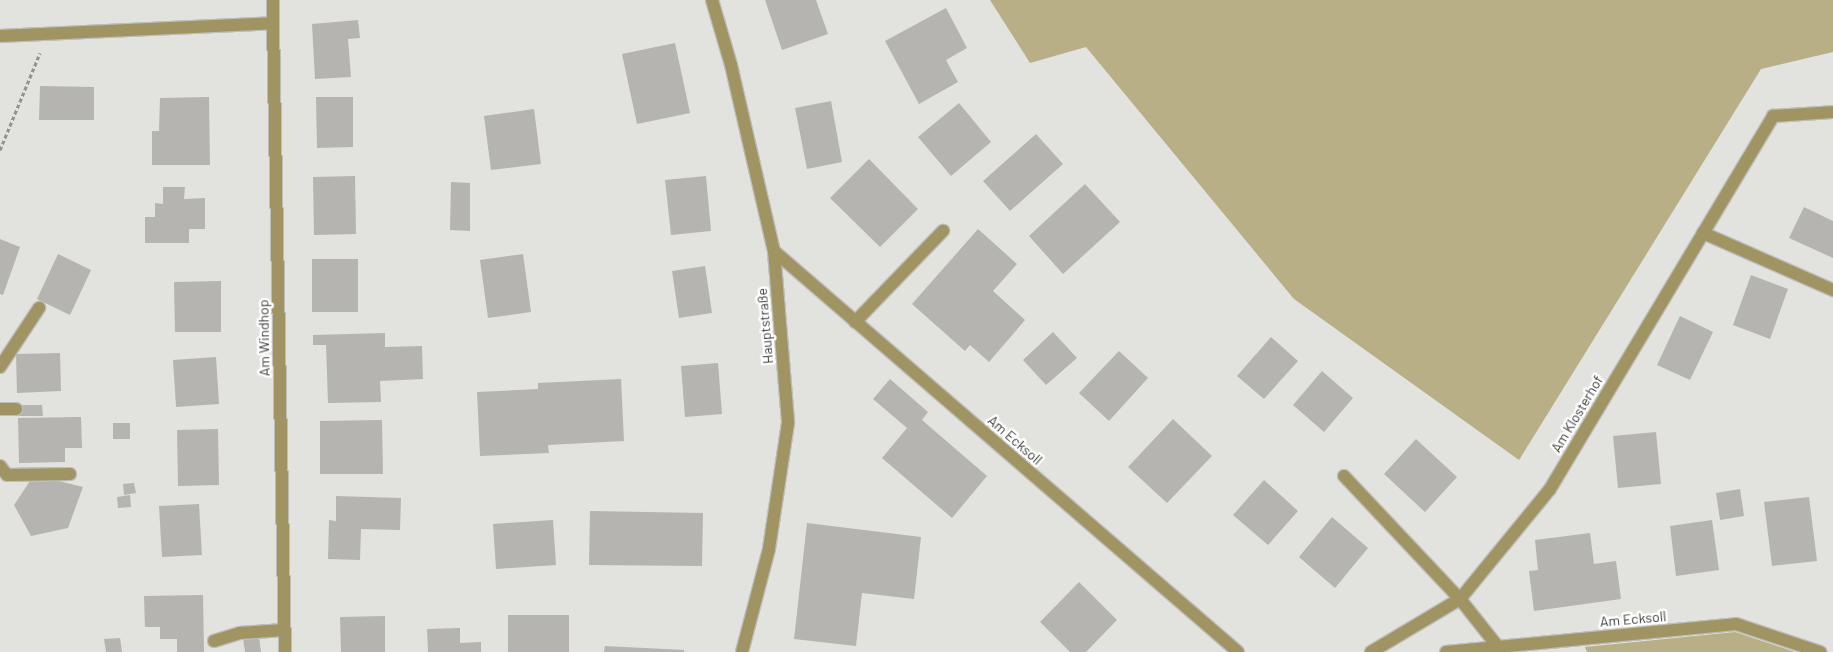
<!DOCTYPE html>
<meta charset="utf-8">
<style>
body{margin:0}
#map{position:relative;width:1833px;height:652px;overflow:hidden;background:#e2e2de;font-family:Barlow,sans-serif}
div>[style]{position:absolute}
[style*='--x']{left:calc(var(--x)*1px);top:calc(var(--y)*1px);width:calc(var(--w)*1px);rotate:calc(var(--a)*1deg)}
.green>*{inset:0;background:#b8af86}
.building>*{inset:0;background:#b5b4b1}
.path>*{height:3px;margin-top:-1.5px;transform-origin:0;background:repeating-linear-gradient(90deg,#929290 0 4px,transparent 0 6.5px)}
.roads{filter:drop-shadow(1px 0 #bdbdba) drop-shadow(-1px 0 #bdbdba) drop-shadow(0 1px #bdbdba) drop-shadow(0 -1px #bdbdba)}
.minor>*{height:12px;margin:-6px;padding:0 6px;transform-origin:6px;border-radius:6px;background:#a09463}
span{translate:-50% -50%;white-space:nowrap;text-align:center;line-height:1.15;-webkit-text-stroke:5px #fff;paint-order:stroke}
.street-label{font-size:14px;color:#3b3b3a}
</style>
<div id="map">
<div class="green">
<div style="clip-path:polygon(990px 0,1833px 0,1833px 52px,1761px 69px,1519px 460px,1294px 299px,1086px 47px,1030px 63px)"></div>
<div style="clip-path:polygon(1735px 632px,1795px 652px,1587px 652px,1585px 647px)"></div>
</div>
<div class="building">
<div style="clip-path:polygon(765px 0,816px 0,828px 34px,782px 50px)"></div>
<div style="clip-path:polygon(946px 8px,967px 48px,946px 60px,958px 82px,919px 104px,885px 41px)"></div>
<div style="clip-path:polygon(358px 20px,360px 38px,348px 39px,351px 77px,315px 79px,312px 24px)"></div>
<div style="clip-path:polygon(675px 43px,690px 113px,637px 124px,622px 54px)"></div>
<div style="clip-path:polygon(40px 86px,94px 87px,94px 120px,39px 120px)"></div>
<div style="clip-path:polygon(209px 97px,210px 165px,152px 165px,152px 131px,159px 131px,160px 98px)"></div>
<div style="clip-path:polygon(316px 97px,353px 97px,353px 147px,317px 148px)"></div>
<div style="clip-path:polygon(831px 101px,842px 162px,807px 169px,795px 108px)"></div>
<div style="clip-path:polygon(959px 103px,991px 142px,951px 176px,918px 137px)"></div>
<div style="clip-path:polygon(534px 109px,541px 164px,491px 170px,484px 116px)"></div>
<div style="clip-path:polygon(1036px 134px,1063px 164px,1010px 211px,983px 181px)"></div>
<div style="clip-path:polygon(869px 159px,918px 209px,880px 247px,830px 198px)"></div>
<div style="clip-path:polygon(355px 176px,356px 234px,314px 235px,313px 177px)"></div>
<div style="clip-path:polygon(706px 176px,711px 231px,671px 235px,665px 180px)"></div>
<div style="clip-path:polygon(451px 182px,470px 183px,470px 231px,450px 230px)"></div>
<div style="clip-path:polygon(1085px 184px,1120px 222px,1063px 274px,1029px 236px)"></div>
<div style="clip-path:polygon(163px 187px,185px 187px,184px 199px,205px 198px,205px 229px,189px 229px,189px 243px,145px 243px,145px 217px,155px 217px,155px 203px,163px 204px)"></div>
<div style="clip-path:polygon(1804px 207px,1833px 221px,1833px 258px,1789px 238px)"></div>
<div style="clip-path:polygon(978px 229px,1017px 264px,993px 291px,1025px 320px,989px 362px,970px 345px,965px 351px,912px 304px)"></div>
<div style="clip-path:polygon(0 239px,20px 247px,3px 295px,0 294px)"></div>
<div style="clip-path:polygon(58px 254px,91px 270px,70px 315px,37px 299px)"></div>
<div style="clip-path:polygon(523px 254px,531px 312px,488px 318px,480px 260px)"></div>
<div style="clip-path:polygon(312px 259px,358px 259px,358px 312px,312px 312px)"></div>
<div style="clip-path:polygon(705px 266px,712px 313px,679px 318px,672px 271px)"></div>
<div style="clip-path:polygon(1751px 275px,1788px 289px,1770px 339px,1733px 325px)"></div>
<div style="clip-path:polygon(221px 281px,221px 332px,175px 332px,174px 282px)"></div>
<div style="clip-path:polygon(1680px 316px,1713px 332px,1690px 380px,1657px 365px)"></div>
<div style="clip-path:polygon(1053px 332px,1077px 358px,1046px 385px,1023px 360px)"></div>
<div style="clip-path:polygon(385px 333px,385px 347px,422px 346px,423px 379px,380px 381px,381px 402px,328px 403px,326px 345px,313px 345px,313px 335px)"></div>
<div style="clip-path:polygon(1271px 337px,1298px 361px,1264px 399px,1237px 376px)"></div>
<div style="clip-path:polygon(1119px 351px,1148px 378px,1109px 421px,1079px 393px)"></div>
<div style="clip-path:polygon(60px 353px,61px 391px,17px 393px,16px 354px)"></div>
<div style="clip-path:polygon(216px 357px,219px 404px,176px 407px,173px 360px)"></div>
<div style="clip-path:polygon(718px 363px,722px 414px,685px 417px,681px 366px)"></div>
<div style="clip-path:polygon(1322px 371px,1353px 398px,1324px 432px,1293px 405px)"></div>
<div style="clip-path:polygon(621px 379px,624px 441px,548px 445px,549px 453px,480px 456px,477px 392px,538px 389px,538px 383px)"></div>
<div style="clip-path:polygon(890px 379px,928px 412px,922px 420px,987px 476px,952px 518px,882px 458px,907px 428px,873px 399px)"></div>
<div style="clip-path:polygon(18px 405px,42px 405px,43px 416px,19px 416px)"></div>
<div style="clip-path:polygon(81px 417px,82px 448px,65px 448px,65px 462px,19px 463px,18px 418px)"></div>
<div style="clip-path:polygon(1173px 419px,1212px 456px,1167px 503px,1128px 467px)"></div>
<div style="clip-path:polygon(382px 420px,383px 474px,320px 474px,320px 421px)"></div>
<div style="clip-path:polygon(113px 423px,130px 423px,130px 439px,113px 439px)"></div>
<div style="clip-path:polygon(218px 429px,219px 485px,178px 486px,177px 430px)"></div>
<div style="clip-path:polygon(1656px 432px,1661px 484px,1618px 488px,1613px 436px)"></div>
<div style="clip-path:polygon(1416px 439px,1457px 477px,1425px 512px,1384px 474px)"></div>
<div style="clip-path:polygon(32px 478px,46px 478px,83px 487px,68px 528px,31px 536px,14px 505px)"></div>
<div style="clip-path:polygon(1264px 480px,1298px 511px,1268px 545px,1233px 515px)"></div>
<div style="clip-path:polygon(134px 483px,136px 493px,124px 495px,123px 484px)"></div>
<div style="clip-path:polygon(1740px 489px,1744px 516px,1720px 520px,1716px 493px)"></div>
<div style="clip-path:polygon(130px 495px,131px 507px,118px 508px,117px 497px)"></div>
<div style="clip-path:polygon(336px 496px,401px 498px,400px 530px,361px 529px,360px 560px,328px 559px,329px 520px,336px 521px)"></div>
<div style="clip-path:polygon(1809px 497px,1817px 561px,1772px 566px,1764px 502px)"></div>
<div style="clip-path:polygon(199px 504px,202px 555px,162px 557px,159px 506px)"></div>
<div style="clip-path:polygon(590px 511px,703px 513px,702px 566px,589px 565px)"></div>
<div style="clip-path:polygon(1332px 517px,1368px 548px,1335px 588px,1299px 557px)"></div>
<div style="clip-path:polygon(553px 520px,556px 565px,496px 569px,493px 524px)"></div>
<div style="clip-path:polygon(1712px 520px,1719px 570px,1676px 576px,1670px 526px)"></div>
<div style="clip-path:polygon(807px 523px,921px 537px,914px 599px,862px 593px,856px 646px,794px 639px)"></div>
<div style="clip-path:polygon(1590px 533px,1594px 564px,1616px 561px,1621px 599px,1534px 611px,1529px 571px,1538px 570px,1535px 540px)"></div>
<div style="clip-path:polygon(1079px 582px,1117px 620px,1086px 652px,1070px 652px,1040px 622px)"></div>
<div style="clip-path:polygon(203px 595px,204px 652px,177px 652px,177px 639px,160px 639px,160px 627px,145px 627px,144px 596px)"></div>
<div style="clip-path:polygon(508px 615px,569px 615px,569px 652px,508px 652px)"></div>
<div style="clip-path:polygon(385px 616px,385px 652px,341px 652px,340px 617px)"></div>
<div style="clip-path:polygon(460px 628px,460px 643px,481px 642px,481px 652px,428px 652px,427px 629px)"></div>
<div style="clip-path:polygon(259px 637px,261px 652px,245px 652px,243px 639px)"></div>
<div style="clip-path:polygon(120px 638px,122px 652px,106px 652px,104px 639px)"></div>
<div style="clip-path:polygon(605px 646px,684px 650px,684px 652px,604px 652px)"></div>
</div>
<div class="path">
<div style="--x:0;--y:150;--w:105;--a:-67.6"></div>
</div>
<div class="roads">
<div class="minor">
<div style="--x:712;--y:0;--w:68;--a:73.7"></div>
<div style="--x:731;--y:65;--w:191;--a:77"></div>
<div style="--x:774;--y:251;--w:173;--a:85.3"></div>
<div style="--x:788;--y:423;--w:127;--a:98.6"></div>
<div style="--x:769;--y:549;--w:106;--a:104.7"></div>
<div style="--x:273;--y:23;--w:23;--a:-90"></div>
<div style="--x:0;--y:36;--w:273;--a:-2.7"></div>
<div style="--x:273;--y:23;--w:629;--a:88.91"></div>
<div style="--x:1703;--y:233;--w:142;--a:23.7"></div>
<div style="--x:774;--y:251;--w:613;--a:40.83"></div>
<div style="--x:855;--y:322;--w:127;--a:-46"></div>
<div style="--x:0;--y:367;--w:71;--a:-56.5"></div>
<div style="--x:0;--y:409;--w:16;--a:0"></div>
<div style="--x:0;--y:466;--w:11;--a:52"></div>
<div style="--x:7;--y:475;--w:63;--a:-0.9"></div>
<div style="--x:1344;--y:476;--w:169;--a:46.7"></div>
<div style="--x:1460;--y:599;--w:61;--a:51.6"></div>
<div style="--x:214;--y:641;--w:27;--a:-17"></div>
<div style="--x:240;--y:633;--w:44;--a:-3.9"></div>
<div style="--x:1371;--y:652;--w:104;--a:-30.8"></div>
<div style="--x:1460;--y:599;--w:142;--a:-50.7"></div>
<div style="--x:1550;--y:489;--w:435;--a:-59.1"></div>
<div style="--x:1773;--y:116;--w:60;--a:-3.8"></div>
<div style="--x:1446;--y:652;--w:291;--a:-5.5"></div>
<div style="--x:1736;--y:624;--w:89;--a:18.4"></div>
</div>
</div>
<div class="street-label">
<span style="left:765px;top:326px;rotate:-95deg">Hauptstraße</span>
<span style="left:264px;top:338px;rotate:-91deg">Am Windhop</span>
<span style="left:1577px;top:414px;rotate:-59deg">Am Klosterhof</span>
<span style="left:1015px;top:440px;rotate:41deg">Am Ecksoll</span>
<span style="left:1633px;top:619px;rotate:-5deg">Am Ecksoll</span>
</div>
</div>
